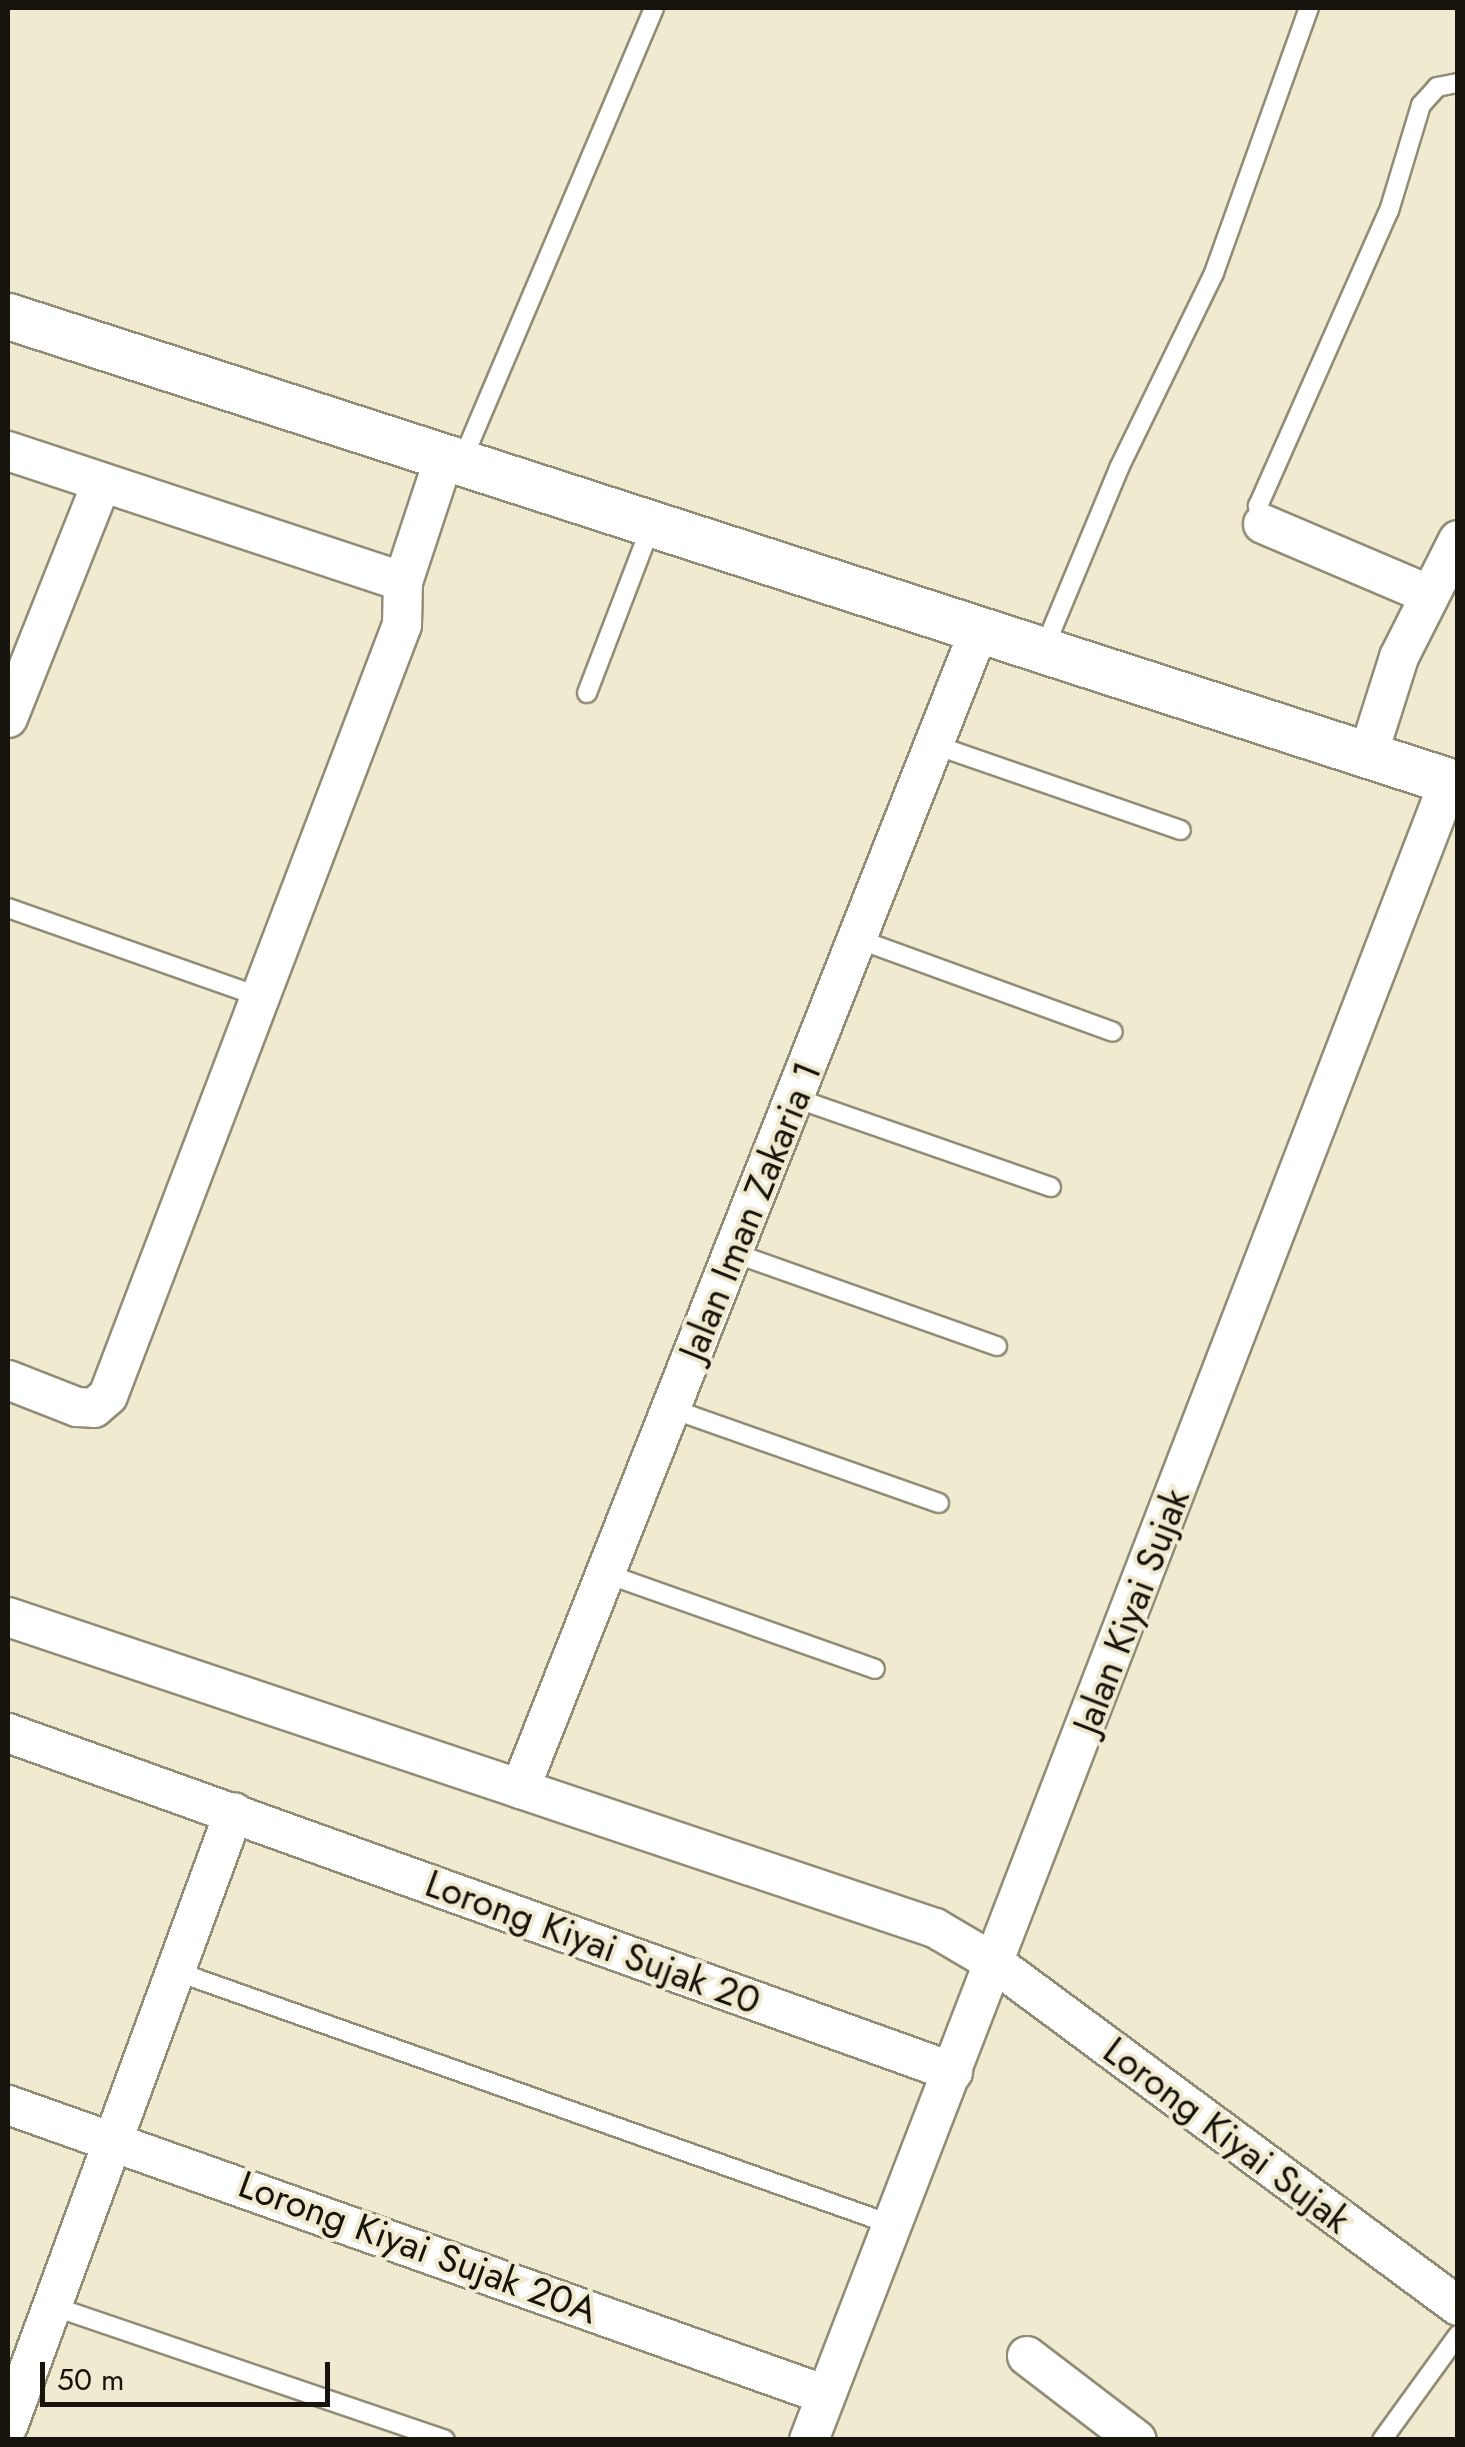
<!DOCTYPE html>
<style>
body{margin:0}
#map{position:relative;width:1465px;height:2447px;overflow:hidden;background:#f0ead1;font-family:Jost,sans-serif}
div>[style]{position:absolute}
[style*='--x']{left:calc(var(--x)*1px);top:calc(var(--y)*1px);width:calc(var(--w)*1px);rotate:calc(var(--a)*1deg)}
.roads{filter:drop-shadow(2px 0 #918c75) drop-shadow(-2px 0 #918c75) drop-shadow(0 2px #918c75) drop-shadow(0 -2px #918c75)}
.service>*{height:18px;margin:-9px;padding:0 9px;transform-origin:9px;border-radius:9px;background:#fff}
.minor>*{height:38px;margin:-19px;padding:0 19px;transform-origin:19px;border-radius:19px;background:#fff}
.tertiary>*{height:45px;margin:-22.5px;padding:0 22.5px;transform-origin:22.5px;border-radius:22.5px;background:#fff}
span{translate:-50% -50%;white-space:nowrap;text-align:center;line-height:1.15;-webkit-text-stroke:8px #f0ead1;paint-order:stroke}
.street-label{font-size:38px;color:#16140c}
.frame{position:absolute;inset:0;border:10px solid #16140c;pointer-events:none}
.scale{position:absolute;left:40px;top:2362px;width:290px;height:45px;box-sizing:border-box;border:5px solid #16140c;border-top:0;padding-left:12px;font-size:30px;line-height:35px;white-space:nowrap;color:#16140c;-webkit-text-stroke:8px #f0ead1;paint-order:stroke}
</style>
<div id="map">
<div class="roads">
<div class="service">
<div style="--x:461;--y:463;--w:494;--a:-67"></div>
<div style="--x:1263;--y:524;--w:19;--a:-106"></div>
<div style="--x:1258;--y:506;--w:323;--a:-66.1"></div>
<div style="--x:1389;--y:211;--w:111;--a:-73.2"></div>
<div style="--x:1421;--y:105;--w:24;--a:-48"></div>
<div style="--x:1437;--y:87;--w:21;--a:-11"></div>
<div style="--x:1043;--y:651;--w:198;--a:-67.4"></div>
<div style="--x:1119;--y:468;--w:217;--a:-64"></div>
<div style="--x:1214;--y:273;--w:282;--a:-70.3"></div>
<div style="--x:587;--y:693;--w:181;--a:-69"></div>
<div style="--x:935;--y:745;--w:260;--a:19.1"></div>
<div style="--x:8;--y:908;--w:270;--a:19.4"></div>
<div style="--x:858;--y:939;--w:271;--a:20"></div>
<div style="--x:795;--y:1098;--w:271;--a:19.2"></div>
<div style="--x:734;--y:1253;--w:279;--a:19.5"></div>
<div style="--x:672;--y:1409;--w:283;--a:19.4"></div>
<div style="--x:607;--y:1574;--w:284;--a:19.5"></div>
<div style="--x:175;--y:1971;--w:762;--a:19.48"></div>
<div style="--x:52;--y:2306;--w:415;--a:18.8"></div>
<div style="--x:1382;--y:2440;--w:130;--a:-54.1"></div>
</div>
<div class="minor">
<div style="--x:8;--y:451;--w:416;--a:18.3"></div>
<div style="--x:1263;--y:524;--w:181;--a:23"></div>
<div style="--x:8;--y:718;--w:252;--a:-68.3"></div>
<div style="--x:1368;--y:755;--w:103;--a:-72.4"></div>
<div style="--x:1399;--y:657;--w:131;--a:-63.2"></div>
<div style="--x:8;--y:1380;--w:74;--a:21.4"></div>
<div style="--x:77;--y:1407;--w:17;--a:3"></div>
<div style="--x:94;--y:1408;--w:18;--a:-41"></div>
<div style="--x:108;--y:1396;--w:825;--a:-69.13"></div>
<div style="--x:402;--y:625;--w:43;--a:-88.7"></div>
<div style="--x:403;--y:582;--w:127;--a:-71.7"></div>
<div style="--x:8;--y:1617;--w:978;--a:18.55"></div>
<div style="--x:935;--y:1928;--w:71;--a:30.5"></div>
<div style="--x:996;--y:1964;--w:575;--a:36.51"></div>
<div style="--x:8;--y:1733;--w:1004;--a:19.73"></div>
<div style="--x:520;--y:1789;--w:1243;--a:-68.39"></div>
<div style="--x:8;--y:2105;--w:868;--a:19.52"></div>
<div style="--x:1027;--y:2356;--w:138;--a:37.4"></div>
<div style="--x:8;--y:2426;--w:654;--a:-69.79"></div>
<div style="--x:809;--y:2440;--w:1778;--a:-68.9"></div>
</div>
<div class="tertiary">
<div style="--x:8;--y:316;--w:1524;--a:17.89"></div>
</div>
</div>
<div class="street-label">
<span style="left:750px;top:1211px;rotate:-68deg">Jalan Iman Zakaria 1</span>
<span style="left:1131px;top:1611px;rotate:-69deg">Jalan Kiyai Sujak</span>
<span style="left:593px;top:1942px;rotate:20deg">Lorong Kiyai Sujak 20</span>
<span style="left:1227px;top:2135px;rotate:37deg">Lorong Kiyai Sujak</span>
<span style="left:418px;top:2247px;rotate:20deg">Lorong Kiyai Sujak 20A</span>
</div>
<div class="frame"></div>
<div class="scale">50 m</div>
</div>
